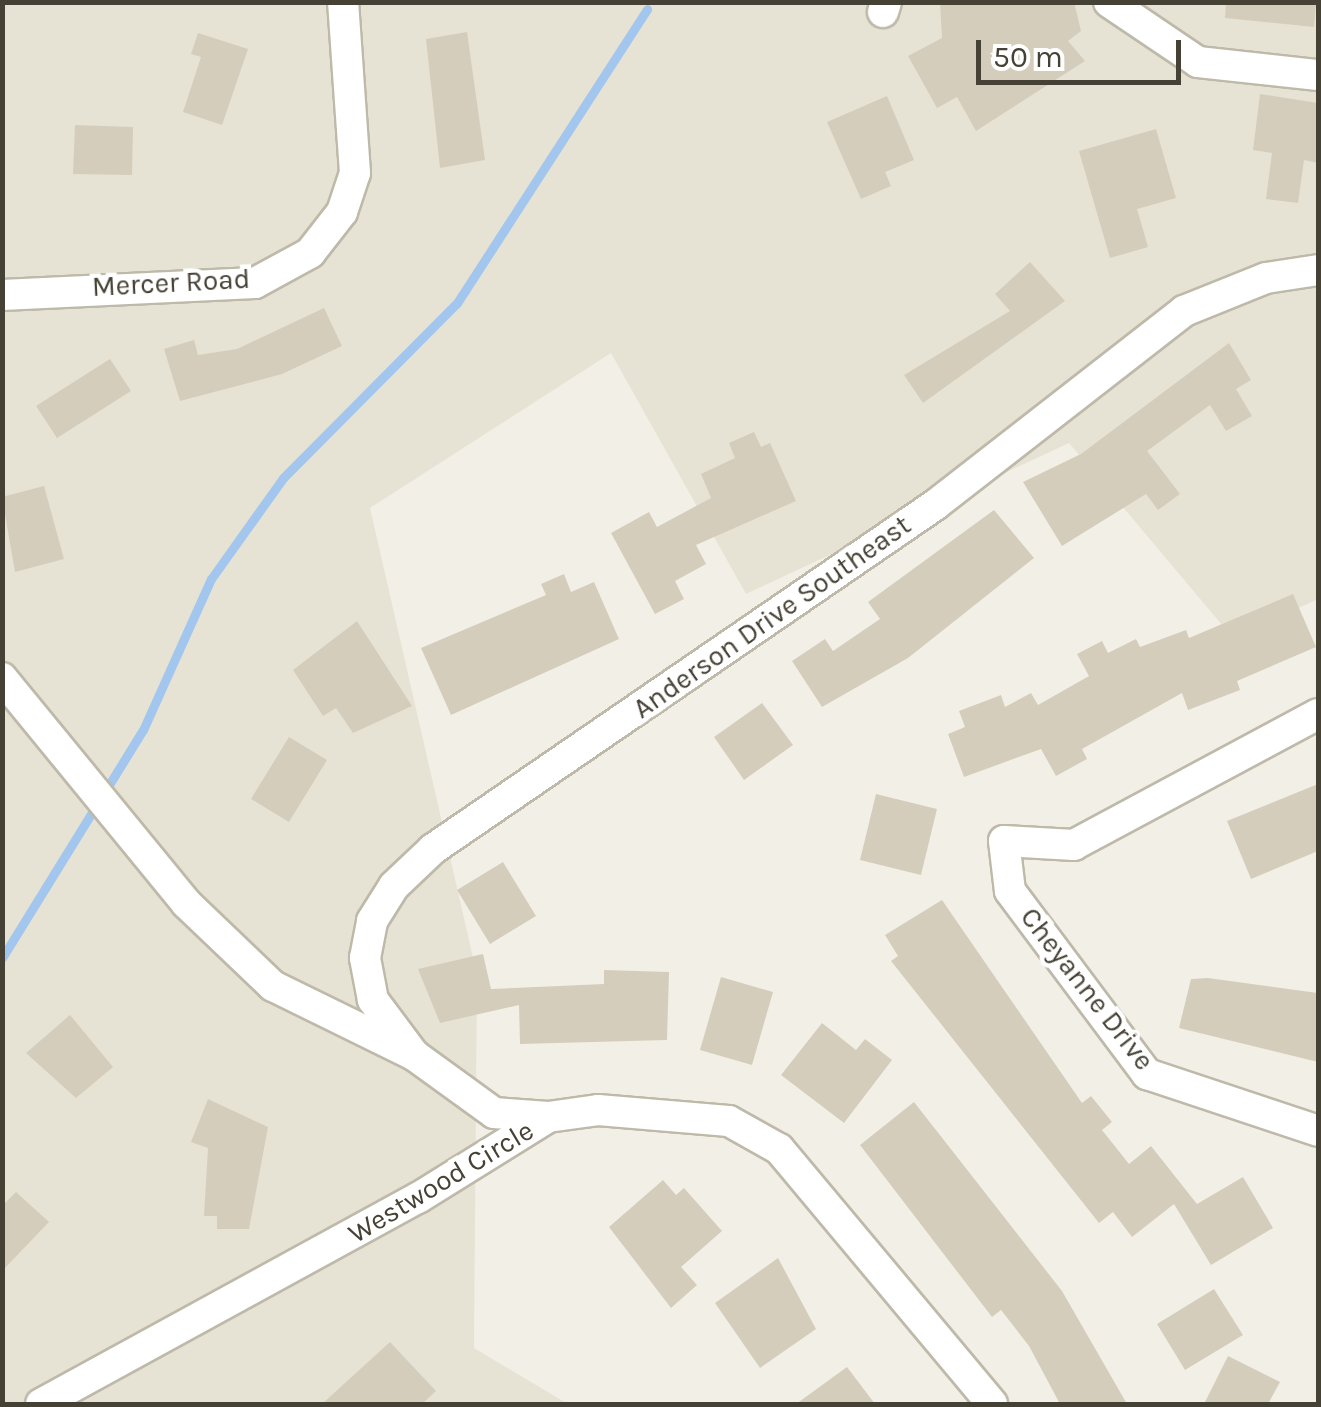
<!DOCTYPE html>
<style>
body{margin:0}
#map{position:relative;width:1321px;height:1407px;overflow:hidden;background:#f2f0e6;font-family:Karla,sans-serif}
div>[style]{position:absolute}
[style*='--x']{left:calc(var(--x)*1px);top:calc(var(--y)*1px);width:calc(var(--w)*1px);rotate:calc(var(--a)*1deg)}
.residential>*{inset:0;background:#e6e3d4}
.stream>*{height:9px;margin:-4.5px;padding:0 4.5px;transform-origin:4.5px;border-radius:4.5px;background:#a3c6ee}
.building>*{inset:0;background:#d4cdbc}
.roads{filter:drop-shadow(2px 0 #beb9a9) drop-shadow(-2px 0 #beb9a9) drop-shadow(0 2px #beb9a9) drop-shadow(0 -2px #beb9a9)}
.minor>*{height:30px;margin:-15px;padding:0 15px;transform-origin:15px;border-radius:15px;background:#fff}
span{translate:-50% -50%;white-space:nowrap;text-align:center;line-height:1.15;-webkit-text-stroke:9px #fff;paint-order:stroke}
.street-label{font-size:28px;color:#454135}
.frame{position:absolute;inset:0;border:5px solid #454135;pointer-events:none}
.scale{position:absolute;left:976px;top:40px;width:205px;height:45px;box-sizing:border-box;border:5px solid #454135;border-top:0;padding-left:12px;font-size:30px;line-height:35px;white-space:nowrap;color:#454135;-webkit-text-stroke:8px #fff;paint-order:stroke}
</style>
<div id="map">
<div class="residential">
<div style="clip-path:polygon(3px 3px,1318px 3px,1318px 599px,1233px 638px,1069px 443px,746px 594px,611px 353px,370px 508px,477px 975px,474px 1348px,568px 1404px,3px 1404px)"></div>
</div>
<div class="stream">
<div style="--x:2;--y:958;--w:268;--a:-58.3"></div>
<div style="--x:143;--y:730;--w:166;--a:-65.8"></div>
<div style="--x:211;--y:579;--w:124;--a:-54.5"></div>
<div style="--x:283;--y:478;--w:247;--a:-45.2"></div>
<div style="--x:457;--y:303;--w:350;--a:-57.1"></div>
</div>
<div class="building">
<div style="clip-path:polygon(940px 2px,1074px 2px,1081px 31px,1068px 41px,1085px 61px,976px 131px,957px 97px,937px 108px,908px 56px,942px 38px)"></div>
<div style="clip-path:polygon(1226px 2px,1316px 2px,1314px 27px,1225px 18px)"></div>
<div style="clip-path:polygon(467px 32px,485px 160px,440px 168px,426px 39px)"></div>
<div style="clip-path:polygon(198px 33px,248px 49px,222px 125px,183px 112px,201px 57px,191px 54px)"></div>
<div style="clip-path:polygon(1260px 94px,1318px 103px,1318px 163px,1304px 160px,1298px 203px,1266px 199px,1272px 153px,1253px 150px)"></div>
<div style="clip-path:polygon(887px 96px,914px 160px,885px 172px,891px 186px,861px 199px,827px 122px)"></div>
<div style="clip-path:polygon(75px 125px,133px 127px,132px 175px,73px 174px)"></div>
<div style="clip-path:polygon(1156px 129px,1176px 198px,1137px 209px,1148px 247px,1110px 258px,1079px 151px)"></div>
<div style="clip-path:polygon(1030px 262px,1065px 301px,923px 403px,904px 375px,1010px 311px,995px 294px)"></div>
<div style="clip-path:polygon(324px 308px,342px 346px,282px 374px,180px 401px,164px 349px,194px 340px,198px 355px,237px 349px)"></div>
<div style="clip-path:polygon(1229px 343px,1251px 380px,1236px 389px,1252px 416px,1226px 431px,1210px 405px,1147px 451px,1180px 494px,1158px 510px,1146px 494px,1062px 546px,1023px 482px,1081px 454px)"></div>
<div style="clip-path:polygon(110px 359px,131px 391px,57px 438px,36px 406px)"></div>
<div style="clip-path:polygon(754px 432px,761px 447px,770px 443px,796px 501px,696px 545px,706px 564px,675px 581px,684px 599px,655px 614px,611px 533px,649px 512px,657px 527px,711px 498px,701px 474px,735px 458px,729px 443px)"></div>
<div style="clip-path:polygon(44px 486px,64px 559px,15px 572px,2px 497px)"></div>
<div style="clip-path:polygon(994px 510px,1034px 558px,908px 658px,822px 707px,792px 661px,825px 639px,833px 651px,880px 619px,868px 602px)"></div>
<div style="clip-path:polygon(564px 574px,571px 592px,594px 582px,619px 639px,451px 715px,421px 648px,546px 595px,541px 584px)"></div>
<div style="clip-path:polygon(1293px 594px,1316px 647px,1237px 681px,1240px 690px,1188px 710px,1182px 693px,1082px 749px,1087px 759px,1056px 776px,1041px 749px,964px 777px,948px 734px,965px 727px,959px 711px,1001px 695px,1005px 707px,1031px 693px,1038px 705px,1089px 676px,1077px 654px,1102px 641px,1108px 653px,1136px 639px,1140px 647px,1186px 630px,1189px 638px)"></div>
<div style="clip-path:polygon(357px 621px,412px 706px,353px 733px,336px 708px,323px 716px,293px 670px)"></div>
<div style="clip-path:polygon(762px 703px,793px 745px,744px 780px,714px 737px)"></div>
<div style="clip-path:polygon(289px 737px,327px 760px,289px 822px,251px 799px)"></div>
<div style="clip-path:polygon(1318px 784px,1318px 851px,1251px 879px,1227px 821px)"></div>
<div style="clip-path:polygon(876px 794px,937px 809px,921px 875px,860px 860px)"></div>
<div style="clip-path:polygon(503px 862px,536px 916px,490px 944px,457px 890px)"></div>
<div style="clip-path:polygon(942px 900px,1082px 1103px,1091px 1096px,1112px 1122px,1102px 1130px,1129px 1164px,1151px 1146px,1197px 1204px,1243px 1177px,1273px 1228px,1211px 1265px,1174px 1204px,1132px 1237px,1113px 1212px,1099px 1223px,891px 961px,898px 956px,885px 935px)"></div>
<div style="clip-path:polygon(483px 954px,491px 989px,604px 984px,604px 970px,669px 972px,667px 1040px,520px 1044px,519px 1005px,440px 1023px,418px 969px)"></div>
<div style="clip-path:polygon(721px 977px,773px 992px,752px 1065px,700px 1050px)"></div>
<div style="clip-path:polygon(1208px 978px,1318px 993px,1318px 1062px,1179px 1028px,1191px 979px)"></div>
<div style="clip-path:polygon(70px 1015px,113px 1067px,76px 1098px,26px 1053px)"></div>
<div style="clip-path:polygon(822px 1023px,856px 1050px,865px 1039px,892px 1060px,844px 1123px,781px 1075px)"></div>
<div style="clip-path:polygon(208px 1099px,268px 1127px,249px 1229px,217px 1229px,217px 1216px,204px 1216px,208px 1148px,191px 1142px)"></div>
<div style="clip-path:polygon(914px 1102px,1062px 1291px,1127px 1404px,1060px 1404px,1029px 1346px,1001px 1310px,992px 1317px,860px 1145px)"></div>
<div style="clip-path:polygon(663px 1180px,676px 1195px,684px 1188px,722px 1231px,681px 1267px,697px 1285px,671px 1308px,609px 1227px)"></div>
<div style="clip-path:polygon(16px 1192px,49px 1222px,2px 1271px,2px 1206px)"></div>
<div style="clip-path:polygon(778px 1258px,816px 1329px,760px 1368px,715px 1303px)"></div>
<div style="clip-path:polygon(1214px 1289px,1243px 1335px,1185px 1370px,1157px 1324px)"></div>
<div style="clip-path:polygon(390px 1342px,436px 1391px,422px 1404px,322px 1404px)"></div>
<div style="clip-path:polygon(1228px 1356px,1280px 1382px,1268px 1404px,1204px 1404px)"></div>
<div style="clip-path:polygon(847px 1367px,875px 1404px,796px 1404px)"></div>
</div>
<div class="roads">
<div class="minor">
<div style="--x:1109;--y:2;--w:107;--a:34"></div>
<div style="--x:1198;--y:62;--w:121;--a:6.2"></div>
<div style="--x:883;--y:12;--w:10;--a:-73"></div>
<div style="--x:2;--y:295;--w:253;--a:-2.7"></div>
<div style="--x:255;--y:283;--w:63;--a:-28.6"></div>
<div style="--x:310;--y:253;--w:52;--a:-52"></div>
<div style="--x:342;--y:212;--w:41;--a:-71.6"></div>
<div style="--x:355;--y:173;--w:171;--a:-94"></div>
<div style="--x:2;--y:678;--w:291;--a:50.7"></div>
<div style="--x:186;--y:903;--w:120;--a:43.7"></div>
<div style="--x:273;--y:986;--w:157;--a:26.1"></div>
<div style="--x:414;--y:1055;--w:99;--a:35.9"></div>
<div style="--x:494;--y:1113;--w:54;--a:4.2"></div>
<div style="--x:1318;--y:714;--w:277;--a:151.8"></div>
<div style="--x:1074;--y:845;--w:70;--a:-176.7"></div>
<div style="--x:1004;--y:841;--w:50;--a:83.2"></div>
<div style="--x:1010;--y:891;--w:229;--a:53.2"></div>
<div style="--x:1147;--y:1074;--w:180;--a:18.4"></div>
<div style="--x:414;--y:1055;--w:69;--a:-126.7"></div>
<div style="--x:373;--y:1000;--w:43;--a:-100.8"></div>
<div style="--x:365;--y:958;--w:38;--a:-79"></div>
<div style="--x:372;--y:921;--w:41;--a:-57.8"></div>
<div style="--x:394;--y:886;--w:54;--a:-43.5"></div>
<div style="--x:433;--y:849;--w:609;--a:-34.42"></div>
<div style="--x:935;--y:505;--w:316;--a:-37.9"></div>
<div style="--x:1184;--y:311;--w:88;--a:-21.9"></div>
<div style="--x:1266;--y:278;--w:53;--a:-8.7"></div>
<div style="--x:41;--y:1404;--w:430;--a:-28.7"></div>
<div style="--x:418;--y:1198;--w:153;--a:-31.9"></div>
<div style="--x:548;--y:1117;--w:50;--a:-8"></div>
<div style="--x:598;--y:1110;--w:131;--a:4.8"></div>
<div style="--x:729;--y:1121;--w:57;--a:29.2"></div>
<div style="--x:779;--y:1149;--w:332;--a:50.1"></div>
</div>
</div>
<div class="street-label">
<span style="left:171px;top:283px;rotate:-3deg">Mercer Road</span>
<span style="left:772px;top:617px;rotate:-35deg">Anderson Drive Southeast</span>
<span style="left:1087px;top:989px;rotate:52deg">Cheyanne Drive</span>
<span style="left:441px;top:1182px;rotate:-31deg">Westwood Circle</span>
</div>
<div class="frame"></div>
<div class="scale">50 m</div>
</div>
